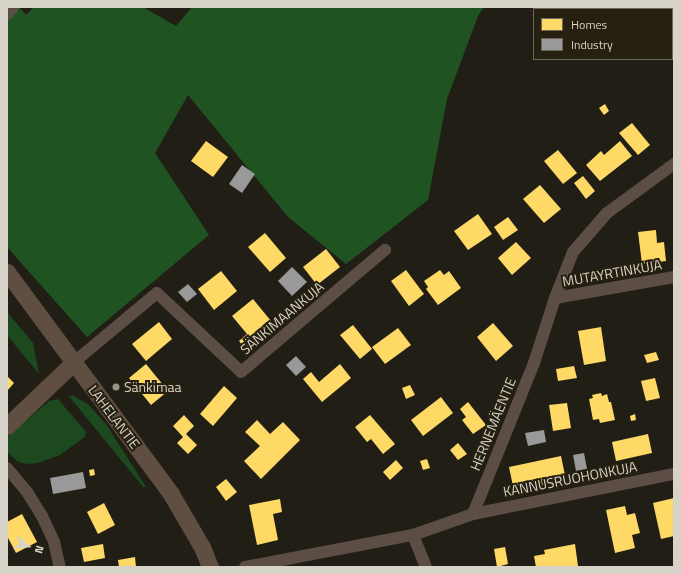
<!DOCTYPE html>
<meta charset="utf-8">
<style>
body{margin:0}
#map{position:relative;width:681px;height:574px;overflow:hidden;background:#211e15;font-family:"Titillium Web",sans-serif}
div>[style]{position:absolute}
[style*='--x']{left:calc(var(--x)*1px);top:calc(var(--y)*1px);width:calc(var(--w)*1px);rotate:calc(var(--a)*1deg)}
.green>*{inset:0;background:#1c491e}
.forest>*{inset:0;background:#1f5422}
.homes>*{inset:0;background:#ffd966}
.industry>*{inset:0;background:#999}
.street>*{height:12px;margin:-6px;padding:0 6px;transform-origin:6px;border-radius:6px;background:#5c4e44}
.secondary>*{height:17px;margin:-8.5px;padding:0 8.5px;transform-origin:8.5px;border-radius:8.5px;background:#604e42}
.dots>*{width:11px;height:11px;translate:-50% -50%;box-sizing:border-box;border:2px solid #262010;border-radius:50%}
span{translate:-50% -50%;white-space:nowrap;text-align:center;line-height:1.15;-webkit-text-stroke:4px #262010;paint-order:stroke}
.street-label{font-size:14px;color:#d7d3c9}
.poi-label{font-size:14px;color:#d7d3c9}
.left{translate:0 -50%;text-align:left}
.frame{position:absolute;inset:0;border:8px solid #d7d3c9;pointer-events:none}
.legend{position:absolute;left:533px;top:8px;width:140px;height:52px;box-sizing:border-box;background:#262010;border:1px solid #6d685a;margin:0;padding:5px 7px;list-style:none;font-size:12px;color:#d7d3c9}
.legend li{display:flex;align-items:center;gap:8px;height:20px}
.legend b{width:20px;border:1px solid #6d685a}
.north{position:absolute;left:8px;top:526px;width:40px;height:40px;-webkit-text-stroke:3px #262010;paint-order:stroke;rotate:107deg;font-size:11px;font-weight:700;line-height:16px;text-align:center;color:#d7d3c9}
.north::after{content:'';display:block;margin:auto;width:14px;height:18px;background:#d7d3c9;clip-path:polygon(50% 0,100% 100%,50% 72%,0 100%)}
</style>
<div id="map">
<div class="green">
<div style="clip-path:polygon(7px 312px,33px 343px,39px 374px,7px 335px)"></div>
<div style="clip-path:polygon(68px 395px,74px 396px,89px 405px,106px 424px,146px 487px,143px 487px)"></div>
<div style="clip-path:polygon(58px 399px,86px 432px,85px 437px,60px 455px,38px 463px,27px 464px,18px 462px,7px 452px,7px 437px,49px 401px)"></div>
</div>
<div class="forest">
<div style="clip-path:polygon(7px 7px,19px 7px,26px 15px,34px 7px,143px 7px,176px 26px,192px 7px,484px 7px,478px 16px,447px 99px,428px 200px,346px 264px,288px 217px,188px 95px,155px 153px,209px 235px,87px 337px,7px 247px)"></div>
</div>
<div class="homes">
<div style="clip-path:polygon(605px 104px,609px 111px,604px 115px,599px 108px)"></div>
<div style="clip-path:polygon(632px 123px,650px 145px,638px 155px,619px 133px)"></div>
<div style="clip-path:polygon(206px 141px,228px 157px,213px 177px,191px 161px)"></div>
<div style="clip-path:polygon(620px 141px,632px 156px,600px 181px,586px 165px,601px 151px,604px 155px)"></div>
<div style="clip-path:polygon(558px 150px,577px 173px,563px 184px,544px 161px)"></div>
<div style="clip-path:polygon(583px 176px,595px 191px,586px 199px,574px 183px)"></div>
<div style="clip-path:polygon(540px 185px,561px 209px,544px 223px,523px 199px)"></div>
<div style="clip-path:polygon(478px 214px,492px 234px,468px 250px,454px 231px)"></div>
<div style="clip-path:polygon(508px 217px,518px 230px,503px 240px,494px 227px)"></div>
<div style="clip-path:polygon(656px 230px,657px 243px,664px 242px,666px 261px,642px 264px,638px 232px)"></div>
<div style="clip-path:polygon(265px 233px,286px 258px,270px 272px,248px 247px)"></div>
<div style="clip-path:polygon(516px 242px,531px 258px,512px 275px,498px 258px)"></div>
<div style="clip-path:polygon(326px 249px,340px 267px,317px 285px,303px 267px)"></div>
<div style="clip-path:polygon(406px 270px,424px 294px,409px 306px,391px 281px)"></div>
<div style="clip-path:polygon(440px 270px,444px 275px,449px 271px,461px 288px,438px 305px,426px 289px,428px 287px,424px 281px)"></div>
<div style="clip-path:polygon(221px 271px,237px 291px,214px 310px,198px 289px)"></div>
<div style="clip-path:polygon(253px 299px,271px 321px,261px 328px,266px 334px,246px 350px,239px 341px,247px 334px,232px 316px)"></div>
<div style="clip-path:polygon(159px 322px,172px 339px,146px 361px,132px 344px)"></div>
<div style="clip-path:polygon(493px 323px,513px 346px,496px 361px,477px 337px)"></div>
<div style="clip-path:polygon(353px 325px,372px 349px,360px 359px,340px 335px)"></div>
<div style="clip-path:polygon(601px 327px,606px 361px,584px 365px,578px 331px)"></div>
<div style="clip-path:polygon(398px 328px,411px 345px,385px 364px,372px 347px)"></div>
<div style="clip-path:polygon(656px 352px,659px 360px,647px 363px,644px 355px)"></div>
<div style="clip-path:polygon(146px 364px,168px 391px,151px 405px,129px 378px)"></div>
<div style="clip-path:polygon(340px 364px,351px 378px,322px 402px,303px 379px,311px 372px,319px 382px)"></div>
<div style="clip-path:polygon(574px 366px,577px 378px,558px 381px,556px 369px)"></div>
<div style="clip-path:polygon(7px 376px,14px 383px,7px 391px)"></div>
<div style="clip-path:polygon(655px 378px,660px 398px,646px 401px,641px 381px)"></div>
<div style="clip-path:polygon(410px 385px,415px 395px,406px 399px,402px 388px)"></div>
<div style="clip-path:polygon(224px 386px,237px 398px,213px 426px,200px 414px)"></div>
<div style="clip-path:polygon(601px 393px,602px 396px,607px 394px,609px 402px,611px 402px,615px 420px,600px 423px,599px 419px,593px 420px,589px 399px,593px 398px,592px 395px)"></div>
<div style="clip-path:polygon(441px 397px,453px 413px,423px 436px,411px 420px)"></div>
<div style="clip-path:polygon(468px 402px,486px 425px,473px 434px,462px 420px,466px 417px,460px 409px)"></div>
<div style="clip-path:polygon(567px 403px,571px 428px,553px 431px,549px 405px)"></div>
<div style="clip-path:polygon(635px 414px,636px 420px,631px 421px,630px 416px)"></div>
<div style="clip-path:polygon(184px 415px,194px 426px,186px 434px,197px 445px,188px 454px,177px 443px,183px 437px,173px 426px)"></div>
<div style="clip-path:polygon(370px 415px,395px 444px,383px 454px,371px 439px,367px 442px,355px 427px)"></div>
<div style="clip-path:polygon(257px 420px,270px 434px,283px 422px,300px 440px,261px 479px,244px 461px,260px 446px,245px 432px)"></div>
<div style="clip-path:polygon(648px 434px,652px 453px,616px 461px,612px 442px)"></div>
<div style="clip-path:polygon(458px 443px,467px 454px,458px 460px,450px 450px)"></div>
<div style="clip-path:polygon(561px 456px,566px 480px,514px 491px,509px 467px)"></div>
<div style="clip-path:polygon(427px 459px,430px 468px,423px 470px,420px 461px)"></div>
<div style="clip-path:polygon(396px 460px,403px 468px,390px 480px,383px 472px)"></div>
<div style="clip-path:polygon(94px 469px,95px 475px,90px 476px,89px 470px)"></div>
<div style="clip-path:polygon(226px 479px,237px 492px,226px 501px,216px 487px)"></div>
<div style="clip-path:polygon(674px 498px,674px 536px,661px 539px,653px 503px)"></div>
<div style="clip-path:polygon(280px 499px,282px 512px,273px 514px,278px 540px,257px 545px,249px 505px)"></div>
<div style="clip-path:polygon(104px 503px,115px 525px,98px 534px,87px 512px)"></div>
<div style="clip-path:polygon(625px 506px,627px 515px,635px 513px,640px 533px,632px 535px,635px 548px,615px 553px,606px 510px)"></div>
<div style="clip-path:polygon(22px 514px,37px 542px,16px 553px,7px 536px,7px 522px)"></div>
<div style="clip-path:polygon(103px 544px,105px 558px,84px 562px,81px 548px)"></div>
<div style="clip-path:polygon(575px 544px,578px 566px,536px 567px,534px 556px,545px 554px,544px 550px)"></div>
<div style="clip-path:polygon(505px 547px,508px 564px,497px 567px,494px 549px)"></div>
<div style="clip-path:polygon(135px 557px,136px 567px,119px 567px,118px 560px)"></div>
</div>
<div class="industry">
<div style="clip-path:polygon(242px 165px,255px 174px,242px 193px,229px 184px)"></div>
<div style="clip-path:polygon(292px 267px,307px 282px,292px 296px,278px 281px)"></div>
<div style="clip-path:polygon(188px 284px,197px 294px,187px 302px,178px 292px)"></div>
<div style="clip-path:polygon(296px 356px,306px 367px,296px 376px,286px 365px)"></div>
<div style="clip-path:polygon(544px 430px,546px 442px,528px 446px,525px 433px)"></div>
<div style="clip-path:polygon(584px 453px,587px 469px,576px 471px,573px 455px)"></div>
<div style="clip-path:polygon(83px 472px,86px 488px,53px 494px,50px 478px)"></div>
</div>
<div class="street">
<div style="--x:7;--y:14;--w:9;--a:-49"></div>
<div style="--x:555;--y:298;--w:121;--a:-10"></div>
<div style="--x:73;--y:363;--w:109;--a:-39.8"></div>
<div style="--x:157;--y:293;--w:115;--a:43.2"></div>
<div style="--x:241;--y:372;--w:189;--a:-40.3"></div>
<div style="--x:7;--y:468;--w:31;--a:50"></div>
<div style="--x:27;--y:492;--w:28;--a:58"></div>
<div style="--x:42;--y:516;--w:29;--a:65"></div>
<div style="--x:54;--y:542;--w:26;--a:77"></div>
<div style="--x:473;--y:514;--w:205;--a:-11.3"></div>
<div style="--x:413;--y:535;--w:35;--a:68"></div>
<div style="--x:245;--y:567;--w:171;--a:-10.8"></div>
<div style="--x:413;--y:535;--w:64;--a:-19.3"></div>
<div style="--x:473;--y:514;--w:163;--a:-68"></div>
<div style="--x:534;--y:363;--w:68;--a:-72.1"></div>
<div style="--x:555;--y:298;--w:49;--a:-68.6"></div>
<div style="--x:573;--y:252;--w:52;--a:-48.9"></div>
<div style="--x:607;--y:213;--w:83;--a:-36.2"></div>
</div>
<div class="secondary">
<div style="--x:7;--y:272;--w:276;--a:53.5"></div>
<div style="--x:171;--y:494;--w:61;--a:59.7"></div>
<div style="--x:202;--y:547;--w:22;--a:68"></div>
<div style="--x:7;--y:426;--w:91;--a:-43.7"></div>
</div>
<div class="dots">
<div style="left:116px;top:387px;background:#97948a"></div>
</div>
<div class="street-label">
<span style="left:612px;top:273px;rotate:-10deg">MUTAYRTINKUJA</span>
<span style="left:282px;top:318px;rotate:-40deg">SÄNKIMAANKUJA</span>
<span style="left:114px;top:417px;rotate:53deg">LAHELANTIE</span>
<span style="left:493px;top:424px;rotate:-68deg">HERNEMÄENTIE</span>
<span style="left:570px;top:479px;rotate:-11deg">KANNUSRUOHONKUJA</span>
</div>
<div class="poi-label">
<span class="left" style="left:124px;top:387px">Sänkimaa</span>
</div>
<div class="frame"></div>
<ul class="legend">
<li><b style="height:11px;background:#ffd966"></b>Homes</li>
<li><b style="height:11px;background:#999"></b>Industry</li>
</ul>
<div class="north">N</div>
</div>
